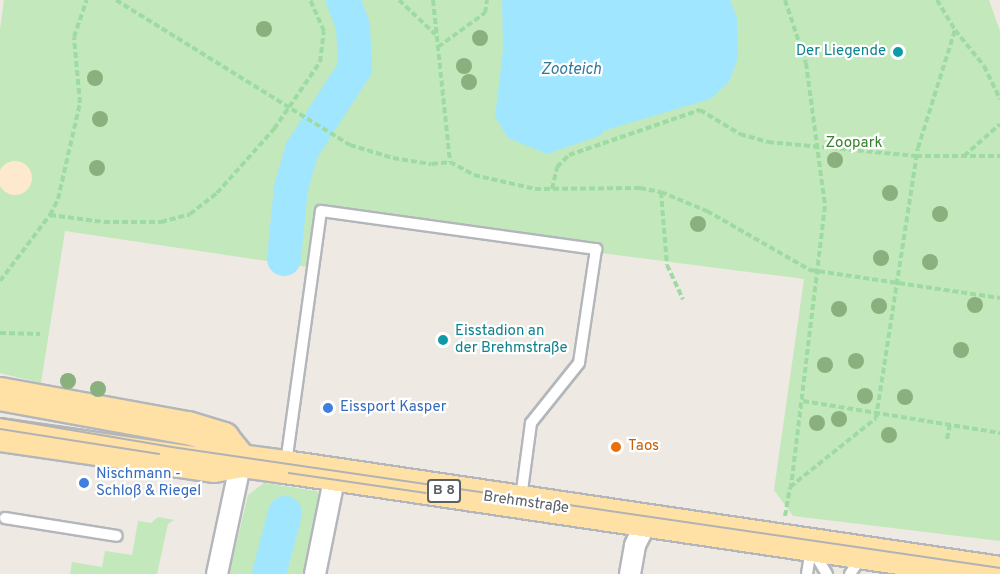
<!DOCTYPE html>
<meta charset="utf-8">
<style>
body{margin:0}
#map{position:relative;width:1000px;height:574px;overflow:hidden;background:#eee9e2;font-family:Overpass,sans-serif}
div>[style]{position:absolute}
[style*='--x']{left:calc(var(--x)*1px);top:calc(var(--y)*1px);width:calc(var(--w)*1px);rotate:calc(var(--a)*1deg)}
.green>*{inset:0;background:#c3e8bc}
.sand>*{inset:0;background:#fdeace}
.round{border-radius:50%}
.water>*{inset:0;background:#a1e6ff}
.river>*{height:34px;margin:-17px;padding:0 17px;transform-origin:17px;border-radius:17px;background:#a1e6ff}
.path>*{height:4px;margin-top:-2px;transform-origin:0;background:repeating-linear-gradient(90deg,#9edba3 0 6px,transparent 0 9px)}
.roads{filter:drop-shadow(2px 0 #b3b6ba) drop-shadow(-2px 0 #b3b6ba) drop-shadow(0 2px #b3b6ba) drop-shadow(0 -2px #b3b6ba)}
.lane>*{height:10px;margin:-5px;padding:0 5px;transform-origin:5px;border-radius:5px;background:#fff}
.street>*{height:20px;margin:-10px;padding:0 10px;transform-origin:10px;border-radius:10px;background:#fff}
.primary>*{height:32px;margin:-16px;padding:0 16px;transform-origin:16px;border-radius:16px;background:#ffe1a6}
.tram>*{height:1.5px;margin:-0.75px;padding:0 0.75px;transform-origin:0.75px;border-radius:0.75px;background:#b1b2b3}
.trees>*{width:16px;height:16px;margin:-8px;border-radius:50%;background:#8ab07e}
.dots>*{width:16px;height:16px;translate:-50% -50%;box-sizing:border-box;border:3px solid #fff;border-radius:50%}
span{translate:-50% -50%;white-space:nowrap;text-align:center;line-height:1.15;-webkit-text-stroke:4.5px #fff;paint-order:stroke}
.shield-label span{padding:2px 4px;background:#fff;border:2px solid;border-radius:4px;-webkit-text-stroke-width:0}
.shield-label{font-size:14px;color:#5a6064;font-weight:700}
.culture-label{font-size:15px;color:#0d838f}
.right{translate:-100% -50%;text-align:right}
.left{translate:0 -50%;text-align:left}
.park-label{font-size:15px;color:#38812d}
.shop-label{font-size:15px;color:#366cbe}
.food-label{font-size:15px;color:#c56008}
.street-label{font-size:15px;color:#5a6064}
.water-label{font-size:16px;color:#30789c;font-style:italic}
</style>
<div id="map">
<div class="green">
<div style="clip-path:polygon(4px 0,989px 0,1000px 31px,1000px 541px,793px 516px,774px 490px,804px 279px,601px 253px,602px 245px,316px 205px,307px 267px,65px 231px,41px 383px,0 373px,0 30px)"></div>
<div style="clip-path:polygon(264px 483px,317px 491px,322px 500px,307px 574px,229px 574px,248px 495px)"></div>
<div style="clip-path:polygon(158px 517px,174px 520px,168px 524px,157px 574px,70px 574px,72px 562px,102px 567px,105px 551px,132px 555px,138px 521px,151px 523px)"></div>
</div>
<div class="sand">
<div class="round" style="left:-2px;top:161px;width:34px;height:34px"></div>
</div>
<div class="water">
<div style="clip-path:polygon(502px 0,730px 0,737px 18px,738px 58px,729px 82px,710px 99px,603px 131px,602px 135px,547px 154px,508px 138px,495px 117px,503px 50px)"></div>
</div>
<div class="river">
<div style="--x:284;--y:259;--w:71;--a:-84.4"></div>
<div style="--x:291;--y:188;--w:40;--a:-74"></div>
<div style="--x:302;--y:150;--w:98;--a:-57.1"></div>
<div style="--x:355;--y:68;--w:42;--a:-92.7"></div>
<div style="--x:353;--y:26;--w:28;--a:-111"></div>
<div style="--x:269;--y:574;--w:63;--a:-75.3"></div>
</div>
<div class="path">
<div style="--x:116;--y:0;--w:275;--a:31.8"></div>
<div style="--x:350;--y:145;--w:45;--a:16.8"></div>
<div style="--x:393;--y:158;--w:39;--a:9"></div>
<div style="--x:432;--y:164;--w:18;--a:-6"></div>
<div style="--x:399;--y:0;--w:50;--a:43.4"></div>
<div style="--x:433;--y:0;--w:163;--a:84"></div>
<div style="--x:450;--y:162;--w:27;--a:28"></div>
<div style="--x:474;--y:175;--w:63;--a:12.9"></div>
<div style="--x:535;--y:189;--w:105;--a:-0.5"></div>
<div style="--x:640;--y:188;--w:21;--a:11"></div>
<div style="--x:661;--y:192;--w:50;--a:22.4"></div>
<div style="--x:707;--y:211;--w:119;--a:29.8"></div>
<div style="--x:810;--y:270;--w:192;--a:8.4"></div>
<div style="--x:785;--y:0;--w:66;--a:71.6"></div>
<div style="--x:806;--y:63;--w:144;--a:82.4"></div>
<div style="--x:825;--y:206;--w:283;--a:96.9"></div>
<div style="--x:937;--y:0;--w:35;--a:59"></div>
<div style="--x:955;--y:30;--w:46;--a:51.1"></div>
<div style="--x:984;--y:66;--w:37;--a:64"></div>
<div style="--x:438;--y:47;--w:58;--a:-35.9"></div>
<div style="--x:485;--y:13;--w:13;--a:-81"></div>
<div style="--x:964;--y:156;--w:48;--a:-41.6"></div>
<div style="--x:552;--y:189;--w:23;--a:-77"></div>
<div style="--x:557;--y:167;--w:17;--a:-45"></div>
<div style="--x:569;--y:155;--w:139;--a:-19"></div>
<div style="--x:700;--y:110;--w:47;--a:31"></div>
<div style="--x:740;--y:134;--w:29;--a:16"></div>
<div style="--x:768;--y:142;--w:149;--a:5.4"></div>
<div style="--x:916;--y:156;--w:84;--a:0"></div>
<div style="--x:661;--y:192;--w:73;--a:85.3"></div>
<div style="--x:667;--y:265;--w:38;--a:65"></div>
<div style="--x:50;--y:215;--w:18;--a:-63"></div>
<div style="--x:58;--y:199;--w:98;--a:-77.1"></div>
<div style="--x:80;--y:103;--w:66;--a:-95.2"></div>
<div style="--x:74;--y:37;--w:39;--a:-71"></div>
<div style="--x:0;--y:281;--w:83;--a:-52.9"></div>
<div style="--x:50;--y:215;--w:54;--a:7.4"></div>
<div style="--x:104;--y:222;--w:57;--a:0"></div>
<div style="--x:161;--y:222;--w:30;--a:-15"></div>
<div style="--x:190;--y:214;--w:34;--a:-38"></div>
<div style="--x:217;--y:193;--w:86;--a:-48.3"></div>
<div style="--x:274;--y:129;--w:81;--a:-55.5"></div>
<div style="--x:320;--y:62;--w:31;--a:-83"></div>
<div style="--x:324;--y:31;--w:34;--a:-114"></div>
<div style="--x:0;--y:333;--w:40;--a:1.4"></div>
<div style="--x:803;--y:401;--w:200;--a:9.2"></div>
<div style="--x:947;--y:439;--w:15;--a:-79"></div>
<div style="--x:785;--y:516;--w:29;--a:-80"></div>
<div style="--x:790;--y:487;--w:110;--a:-38.7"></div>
<div style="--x:876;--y:418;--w:273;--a:-81.2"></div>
<div style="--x:918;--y:148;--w:124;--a:-72.6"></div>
</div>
<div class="roads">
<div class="lane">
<div style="--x:286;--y:463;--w:254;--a:-82.1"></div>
<div style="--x:321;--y:211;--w:278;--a:7.9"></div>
<div style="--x:596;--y:249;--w:115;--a:98.5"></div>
<div style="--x:579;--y:363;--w:77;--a:128.7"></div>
<div style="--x:531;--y:423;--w:76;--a:97.6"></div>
<div style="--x:5;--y:518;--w:113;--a:9.1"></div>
<div style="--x:813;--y:551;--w:27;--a:59"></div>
<div style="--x:807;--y:574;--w:26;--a:-81"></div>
<div style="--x:850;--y:574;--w:22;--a:-56"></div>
</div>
<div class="street">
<div style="--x:217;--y:574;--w:116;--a:-78"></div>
<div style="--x:315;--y:574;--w:101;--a:-78.6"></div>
<div style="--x:630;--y:574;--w:29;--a:-80"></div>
<div style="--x:635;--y:545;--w:27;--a:-63"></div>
</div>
<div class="primary">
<div style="--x:0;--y:394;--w:191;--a:10.3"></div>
<div style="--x:188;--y:428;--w:37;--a:17"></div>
<div style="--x:223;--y:439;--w:28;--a:51"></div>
<div style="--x:0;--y:435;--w:216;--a:8.2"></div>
<div style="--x:214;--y:466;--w:27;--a:-10"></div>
<div style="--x:241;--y:461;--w:44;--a:7.8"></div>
<div style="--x:285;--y:467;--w:723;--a:8.43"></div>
</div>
</div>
<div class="tram">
<div style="--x:0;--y:418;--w:174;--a:9.6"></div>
<div style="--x:172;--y:447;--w:837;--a:8.31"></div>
<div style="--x:0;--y:429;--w:161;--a:8.9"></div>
<div style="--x:289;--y:473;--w:138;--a:8.3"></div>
</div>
<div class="trees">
<div style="left:264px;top:29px"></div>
<div style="left:480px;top:38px"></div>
<div style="left:464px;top:66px"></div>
<div style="left:95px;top:78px"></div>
<div style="left:469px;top:82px"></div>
<div style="left:100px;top:119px"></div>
<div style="left:835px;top:160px"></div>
<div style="left:97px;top:168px"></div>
<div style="left:890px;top:193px"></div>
<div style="left:940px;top:214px"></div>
<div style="left:698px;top:224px"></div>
<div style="left:881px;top:258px"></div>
<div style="left:930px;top:262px"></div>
<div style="left:975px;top:305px"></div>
<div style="left:879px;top:306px"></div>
<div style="left:839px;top:309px"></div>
<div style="left:961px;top:350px"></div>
<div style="left:856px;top:361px"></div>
<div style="left:825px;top:365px"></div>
<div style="left:68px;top:381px"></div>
<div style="left:98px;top:389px"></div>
<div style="left:865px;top:396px"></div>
<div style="left:905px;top:397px"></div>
<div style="left:839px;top:419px"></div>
<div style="left:817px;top:423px"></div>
<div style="left:889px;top:435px"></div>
</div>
<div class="dots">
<div style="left:898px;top:52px;background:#0f9aa8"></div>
<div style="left:443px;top:340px;background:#0f9aa8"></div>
<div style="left:328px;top:408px;background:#3f7fe0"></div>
<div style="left:616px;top:447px;background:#e8710a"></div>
<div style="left:84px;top:483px;background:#3f7fe0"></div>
</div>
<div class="shield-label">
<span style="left:444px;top:491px">B 8</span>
</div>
<div class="culture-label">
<span class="right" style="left:886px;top:52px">Der Liegende</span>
<span class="left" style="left:455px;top:340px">Eisstadion an<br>der Brehmstraße</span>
</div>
<div class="park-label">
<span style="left:854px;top:144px">Zoopark</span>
</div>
<div class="shop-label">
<span class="left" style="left:340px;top:408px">Eissport Kasper</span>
<span class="left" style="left:96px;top:483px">Nischmann -<br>Schloß &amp; Riegel</span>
</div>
<div class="food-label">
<span class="left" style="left:628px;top:447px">Taos</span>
</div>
<div class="street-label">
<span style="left:526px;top:503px;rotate:8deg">Brehmstraße</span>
</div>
<div class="water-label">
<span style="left:571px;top:70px">Zooteich</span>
</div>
</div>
